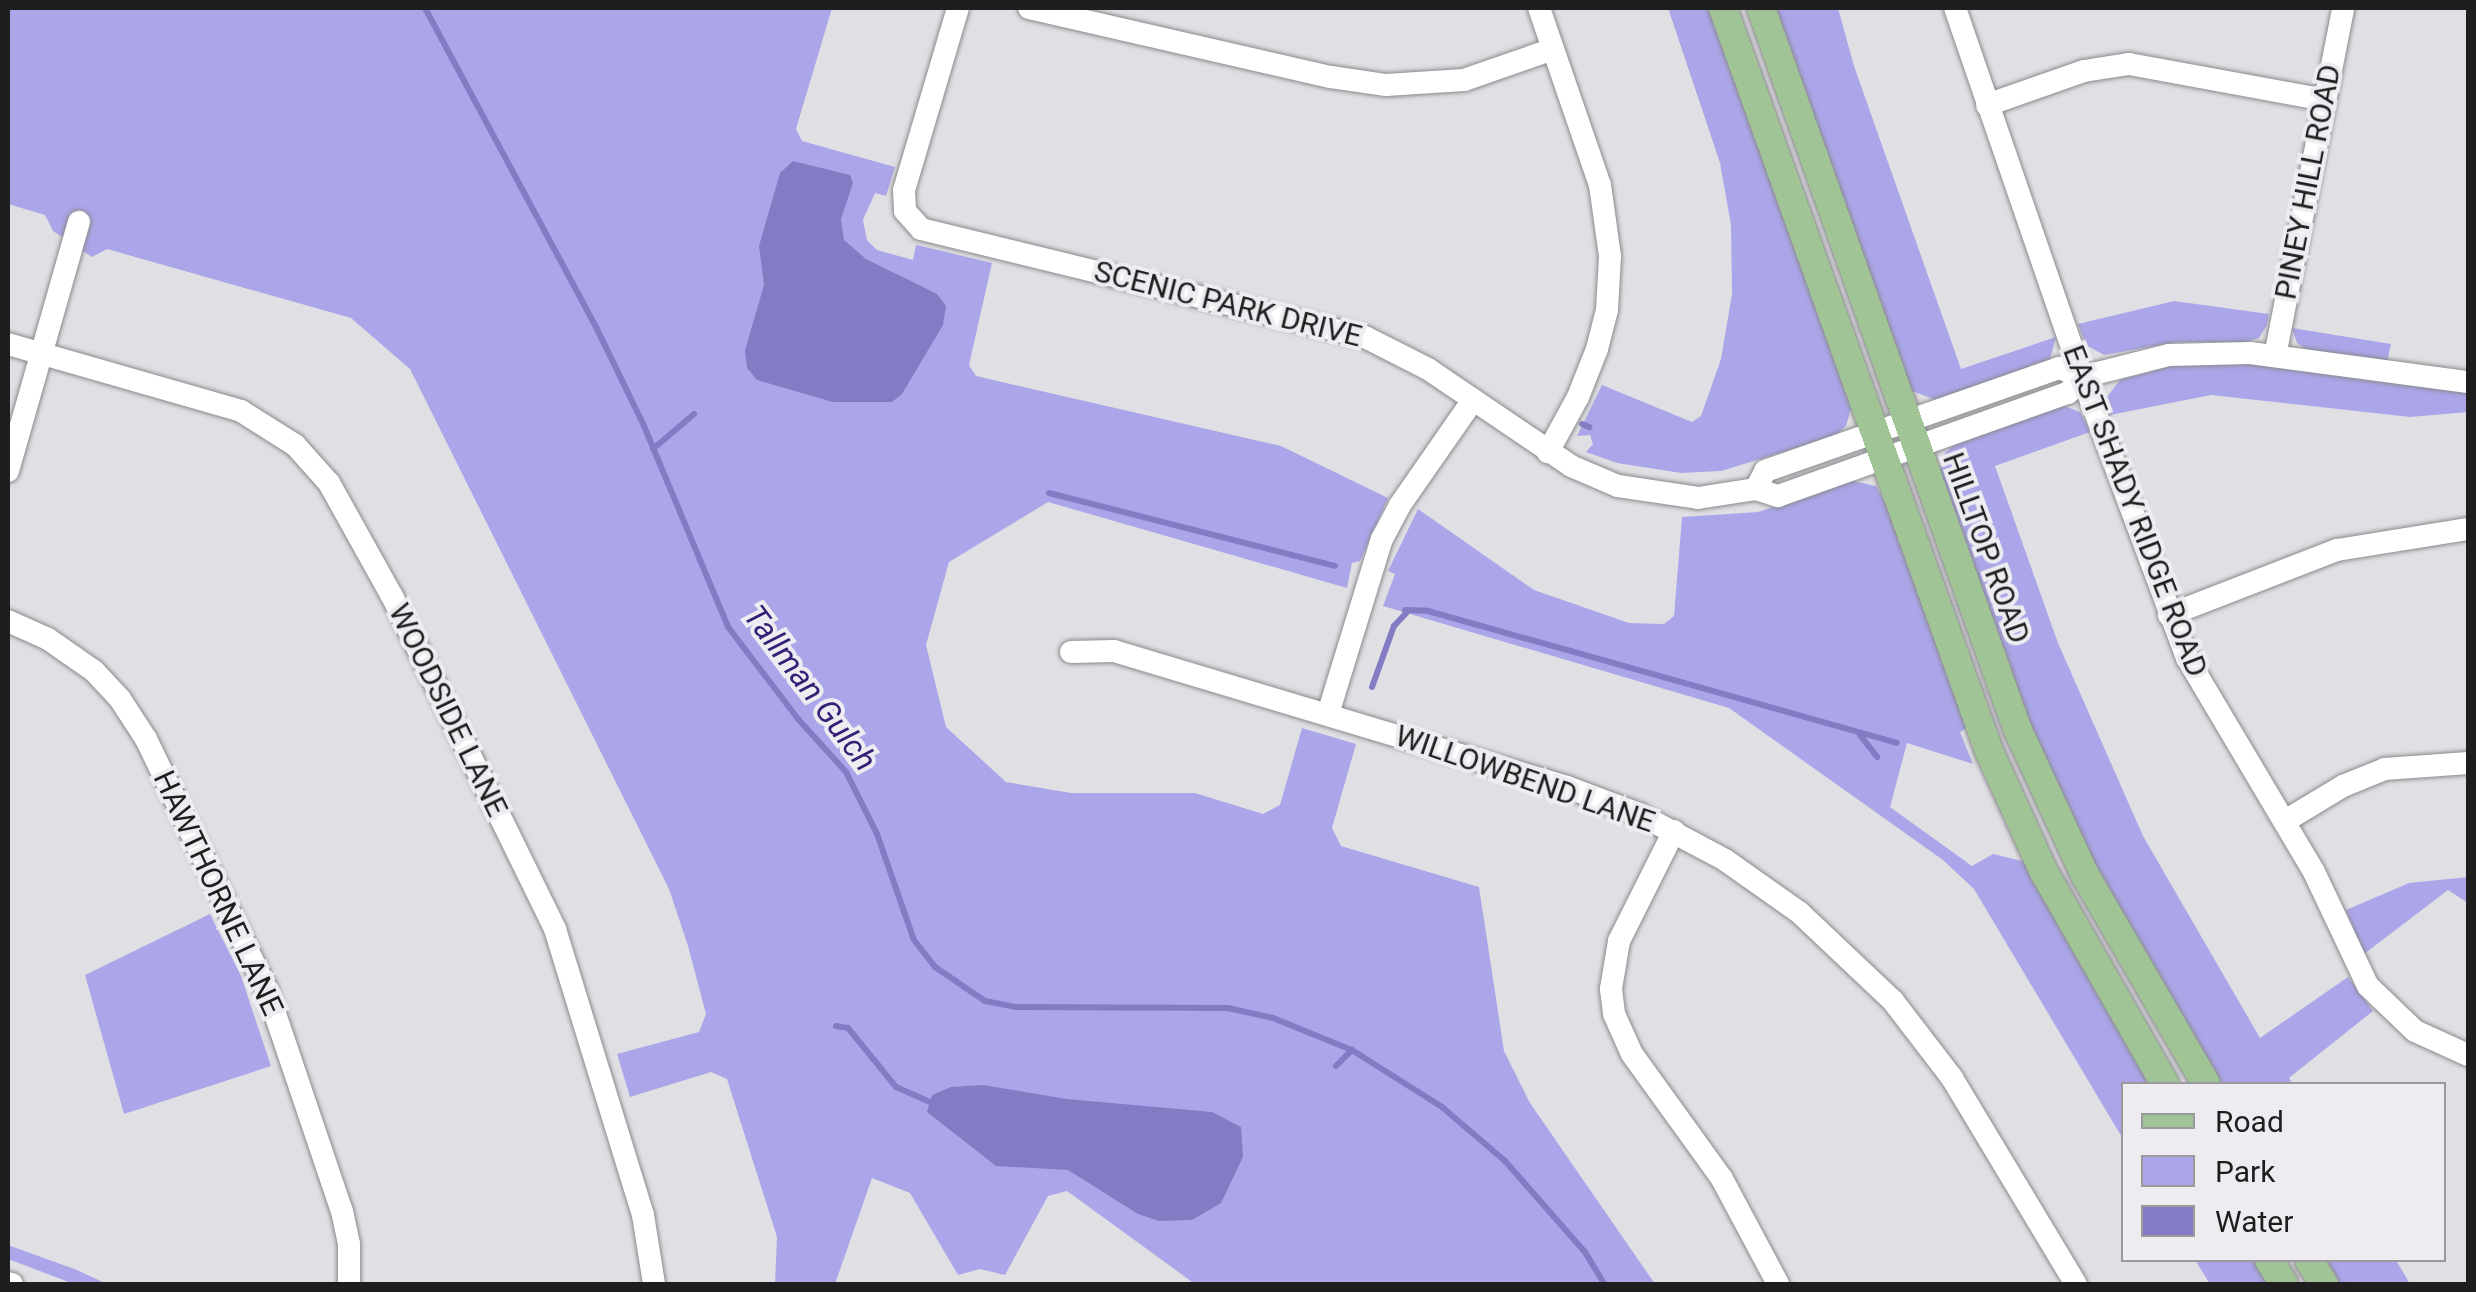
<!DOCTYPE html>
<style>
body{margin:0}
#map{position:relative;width:2476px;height:1292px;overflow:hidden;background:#e0e0e4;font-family:Roboto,sans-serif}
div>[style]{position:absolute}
.green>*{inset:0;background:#aba6e9}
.water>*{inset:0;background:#837cc5}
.stream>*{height:6px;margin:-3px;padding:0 3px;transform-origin:3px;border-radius:3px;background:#837cc5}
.roads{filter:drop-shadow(0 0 2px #8a8a8e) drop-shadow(0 0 2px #8a8a8e)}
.minor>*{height:22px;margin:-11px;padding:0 11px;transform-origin:11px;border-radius:11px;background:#fff}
.major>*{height:28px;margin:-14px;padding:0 14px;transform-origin:14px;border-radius:14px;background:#a0c495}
span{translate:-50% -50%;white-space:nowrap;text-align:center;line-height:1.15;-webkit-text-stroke:8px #ededf1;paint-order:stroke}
.street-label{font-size:30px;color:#1e1e1f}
.water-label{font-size:32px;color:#352076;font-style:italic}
.frame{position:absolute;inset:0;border:10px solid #1e1e1f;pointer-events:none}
.legend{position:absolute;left:2121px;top:1082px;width:325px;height:180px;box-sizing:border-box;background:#ededf1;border:2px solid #9a9a9d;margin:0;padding:12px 18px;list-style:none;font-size:30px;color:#1e1e1f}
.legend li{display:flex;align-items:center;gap:20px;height:50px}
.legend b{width:50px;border:2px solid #9a9a9d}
</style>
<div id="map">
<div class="green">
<div style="clip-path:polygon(8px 8px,832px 8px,796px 129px,802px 141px,895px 167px,886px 196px,875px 193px,863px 220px,867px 240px,877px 250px,913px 260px,916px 245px,921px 246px,992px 263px,969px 365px,976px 376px,1281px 446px,1388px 498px,1360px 561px,1352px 563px,1347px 588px,1048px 502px,949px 562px,926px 645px,946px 727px,1006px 782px,1071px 793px,1195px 793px,1263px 814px,1280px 805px,1302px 728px,1356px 744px,1332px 828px,1341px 846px,1479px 887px,1504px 1051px,1530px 1103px,1655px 1284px,1195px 1284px,1067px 1191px,1048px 1196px,1005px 1275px,980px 1269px,958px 1275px,910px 1193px,872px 1178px,835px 1284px,775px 1284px,777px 1237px,727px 1079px,711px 1072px,630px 1097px,617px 1054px,699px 1032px,706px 1014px,688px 946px,669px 889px,410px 369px,351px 318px,107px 249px,92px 257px,53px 231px,45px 215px,8px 204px)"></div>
<div style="clip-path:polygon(1668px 8px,1710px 8px,1851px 409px,1846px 426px,1835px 436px,1721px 471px,1681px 473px,1617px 463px,1586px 452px,1593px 444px,1590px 435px,1577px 436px,1602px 385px,1692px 422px,1701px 416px,1721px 359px,1732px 294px,1731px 225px,1720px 163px)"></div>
<div style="clip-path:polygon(1774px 8px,1838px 8px,1854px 66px,1961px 369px,2056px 337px,2050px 359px,1936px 400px,1912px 391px)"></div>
<div style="clip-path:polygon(2174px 301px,2269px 314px,2267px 325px,2259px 338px,2245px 342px,2177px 342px,2104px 355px,2086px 345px,2078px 324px)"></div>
<div style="clip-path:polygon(2292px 328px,2391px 344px,2387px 362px,2307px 350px,2297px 343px)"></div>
<div style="clip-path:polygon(2245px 363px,2468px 393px,2468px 412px,2410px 417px,2211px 395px,2110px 415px,2106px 398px,2120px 380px,2175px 365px)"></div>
<div style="clip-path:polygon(2064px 406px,2080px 412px,2090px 432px,1995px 466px,2058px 643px,2143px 836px,2260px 1038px,2348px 977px,2373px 1011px,2289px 1078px,2293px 1084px,2220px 1084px,2116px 906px,2072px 822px,2022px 705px,1939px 472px,1945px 453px,1955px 444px)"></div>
<div style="clip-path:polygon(1853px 481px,1876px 486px,1888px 508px,1967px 728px,1960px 732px,1973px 764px,1907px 743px,1890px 807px,1972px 866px,1993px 854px,2026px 862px,2152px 1084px,2124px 1084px,2123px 1139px,1974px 889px,1943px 860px,1729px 708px,1383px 606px,1395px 574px,1388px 571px,1418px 509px,1534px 590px,1629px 623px,1664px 624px,1674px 616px,1682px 517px,1758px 512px)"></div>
<div style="clip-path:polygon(2468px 877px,2468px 903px,2448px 890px,2364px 954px,2346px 910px,2409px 883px)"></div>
<div style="clip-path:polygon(210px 914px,241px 976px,271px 1066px,124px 1114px,85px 975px)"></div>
<div style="clip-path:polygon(8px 1245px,77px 1270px,107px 1284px,74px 1284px,8px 1259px)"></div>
<div style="clip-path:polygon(2195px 1260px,2255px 1260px,2269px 1284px,2210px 1284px)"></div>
<div style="clip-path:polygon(2324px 1260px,2396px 1260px,2410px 1284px,2338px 1284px)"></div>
</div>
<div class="water">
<div style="clip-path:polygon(793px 161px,850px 175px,853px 183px,841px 219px,844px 240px,866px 259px,937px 294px,946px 306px,943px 325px,902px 394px,892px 402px,833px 402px,757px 380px,747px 368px,745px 350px,764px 285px,759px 246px,780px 173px)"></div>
<div style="clip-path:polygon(983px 1085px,1067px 1099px,1212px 1112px,1241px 1127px,1243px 1157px,1221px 1203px,1192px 1220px,1159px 1221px,1138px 1214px,1068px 1170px,996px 1166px,927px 1112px,932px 1095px,951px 1087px)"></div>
</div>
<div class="stream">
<div style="left:425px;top:8px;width:364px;rotate:61.8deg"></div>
<div style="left:597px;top:329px;width:108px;rotate:64.1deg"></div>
<div style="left:644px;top:426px;width:218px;rotate:67.3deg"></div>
<div style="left:728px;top:627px;width:116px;rotate:52.7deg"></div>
<div style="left:798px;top:719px;width:72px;rotate:47.8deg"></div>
<div style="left:846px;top:772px;width:69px;rotate:63.4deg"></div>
<div style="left:877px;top:834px;width:112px;rotate:70.8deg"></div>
<div style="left:914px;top:940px;width:34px;rotate:52deg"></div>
<div style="left:935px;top:967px;width:60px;rotate:34.2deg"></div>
<div style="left:985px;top:1001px;width:32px;rotate:11deg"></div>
<div style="left:1016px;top:1007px;width:212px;rotate:0.3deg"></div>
<div style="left:1228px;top:1008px;width:46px;rotate:12.5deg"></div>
<div style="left:1273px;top:1018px;width:85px;rotate:22.1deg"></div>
<div style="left:1352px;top:1050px;width:107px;rotate:32.3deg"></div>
<div style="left:1442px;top:1107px;width:83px;rotate:40.6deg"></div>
<div style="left:1505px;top:1161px;width:121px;rotate:48.7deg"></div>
<div style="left:1585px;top:1252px;width:37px;rotate:59deg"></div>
<div style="left:1582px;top:424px;width:8px;rotate:23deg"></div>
<div style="left:653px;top:449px;width:54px;rotate:-40.5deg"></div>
<div style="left:1049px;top:493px;width:295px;rotate:14.3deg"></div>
<div style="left:1405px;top:610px;width:23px;rotate:2deg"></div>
<div style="left:1428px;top:611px;width:487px;rotate:15.7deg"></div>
<div style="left:1372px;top:687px;width:65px;rotate:-70.2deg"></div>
<div style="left:1394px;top:626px;width:19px;rotate:-47deg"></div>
<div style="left:1860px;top:735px;width:28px;rotate:52deg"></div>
<div style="left:836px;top:1026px;width:12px;rotate:9deg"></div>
<div style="left:848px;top:1028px;width:76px;rotate:50.9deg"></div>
<div style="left:896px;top:1087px;width:39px;rotate:24deg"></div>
<div style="left:1336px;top:1066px;width:23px;rotate:-45deg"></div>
</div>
<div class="roads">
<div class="minor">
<div style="left:958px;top:8px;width:190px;rotate:106.5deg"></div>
<div style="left:904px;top:190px;width:21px;rotate:87deg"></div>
<div style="left:905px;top:211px;width:24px;rotate:48deg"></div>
<div style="left:921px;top:229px;width:457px;rotate:13.7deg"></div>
<div style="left:1365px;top:337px;width:71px;rotate:26.9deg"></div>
<div style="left:1428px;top:369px;width:173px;rotate:34.1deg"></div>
<div style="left:1571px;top:466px;width:51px;rotate:23.1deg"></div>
<div style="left:1618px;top:486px;width:81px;rotate:8.5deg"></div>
<div style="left:1698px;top:498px;width:59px;rotate:-8.8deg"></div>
<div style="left:1029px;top:8px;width:310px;rotate:12.9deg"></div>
<div style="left:1331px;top:77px;width:56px;rotate:8.3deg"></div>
<div style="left:1386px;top:85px;width:78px;rotate:-3.7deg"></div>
<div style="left:1464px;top:80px;width:94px;rotate:-19.2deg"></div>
<div style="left:1539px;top:8px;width:187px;rotate:71deg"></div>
<div style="left:1600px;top:185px;width:72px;rotate:82deg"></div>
<div style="left:1610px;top:256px;width:54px;rotate:93.2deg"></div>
<div style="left:1607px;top:310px;width:40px;rotate:104.4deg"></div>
<div style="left:1597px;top:349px;width:52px;rotate:111.6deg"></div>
<div style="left:1578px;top:397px;width:63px;rotate:118.6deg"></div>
<div style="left:1955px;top:8px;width:390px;rotate:71deg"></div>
<div style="left:2082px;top:377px;width:300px;rotate:69.5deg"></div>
<div style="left:2187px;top:658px;width:249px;rotate:59.3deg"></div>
<div style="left:2314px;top:872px;width:126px;rotate:64.7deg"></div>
<div style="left:2368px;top:986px;width:65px;rotate:43.8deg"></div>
<div style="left:2415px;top:1031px;width:58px;rotate:24.4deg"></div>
<div style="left:1987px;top:105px;width:103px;rotate:-19.3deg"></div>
<div style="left:2084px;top:71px;width:46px;rotate:-8.8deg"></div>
<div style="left:2129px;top:64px;width:199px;rotate:10.4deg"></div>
<div style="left:8px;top:344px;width:242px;rotate:16deg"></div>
<div style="left:241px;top:411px;width:64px;rotate:32.2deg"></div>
<div style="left:295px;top:445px;width:51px;rotate:48.2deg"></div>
<div style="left:329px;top:483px;width:129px;rotate:60.9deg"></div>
<div style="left:392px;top:596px;width:371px;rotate:63.9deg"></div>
<div style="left:555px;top:929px;width:299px;rotate:72.9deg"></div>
<div style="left:643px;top:1215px;width:70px;rotate:80.9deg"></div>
<div style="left:2275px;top:356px;width:355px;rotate:-78.9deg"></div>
<div style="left:8px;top:471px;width:259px;rotate:-74.1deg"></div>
<div style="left:1756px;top:489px;width:23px;rotate:18deg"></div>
<div style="left:1778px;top:496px;width:308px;rotate:-19.6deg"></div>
<div style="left:2068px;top:393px;width:21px;rotate:-49deg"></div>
<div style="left:2082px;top:377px;width:90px;rotate:-14.2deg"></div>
<div style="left:2169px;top:355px;width:81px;rotate:-1.4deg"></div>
<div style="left:2250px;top:353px;width:220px;rotate:7.6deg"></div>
<div style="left:1756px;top:489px;width:20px;rotate:-63deg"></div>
<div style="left:1765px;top:471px;width:312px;rotate:-19.3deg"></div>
<div style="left:2059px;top:368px;width:25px;rotate:21deg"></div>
<div style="left:2169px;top:615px;width:180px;rotate:-21.2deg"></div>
<div style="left:2337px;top:550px;width:133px;rotate:-9.1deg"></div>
<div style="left:8px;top:621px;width:44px;rotate:24.2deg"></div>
<div style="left:48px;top:639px;width:56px;rotate:34.8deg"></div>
<div style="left:94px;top:671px;width:38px;rotate:47deg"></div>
<div style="left:120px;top:699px;width:48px;rotate:57deg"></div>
<div style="left:146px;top:739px;width:279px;rotate:64.3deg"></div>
<div style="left:267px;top:990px;width:233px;rotate:71.3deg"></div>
<div style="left:342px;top:1211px;width:34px;rotate:78deg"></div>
<div style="left:349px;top:1244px;width:40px;rotate:90deg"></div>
<div style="left:1071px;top:652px;width:43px;rotate:-1.3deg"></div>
<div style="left:1114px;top:651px;width:473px;rotate:16.7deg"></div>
<div style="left:1567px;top:787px;width:77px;rotate:20.6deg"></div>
<div style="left:1639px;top:814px;width:98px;rotate:28.1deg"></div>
<div style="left:1725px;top:860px;width:92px;rotate:35.2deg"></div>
<div style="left:1800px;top:913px;width:128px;rotate:43.4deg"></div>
<div style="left:1893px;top:1001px;width:97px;rotate:52.5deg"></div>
<div style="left:1952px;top:1078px;width:240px;rotate:59deg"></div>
<div style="left:1328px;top:714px;width:183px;rotate:-72.9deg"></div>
<div style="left:1382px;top:539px;width:38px;rotate:-62deg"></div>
<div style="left:1400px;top:505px;width:128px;rotate:-55.2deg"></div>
<div style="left:2285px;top:821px;width:68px;rotate:-31.1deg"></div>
<div style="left:2343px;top:786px;width:45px;rotate:-22deg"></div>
<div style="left:2385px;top:769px;width:83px;rotate:-4.1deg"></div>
<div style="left:1674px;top:831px;width:123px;rotate:116.6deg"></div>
<div style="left:1619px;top:941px;width:49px;rotate:99.5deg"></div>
<div style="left:1611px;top:989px;width:25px;rotate:83deg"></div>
<div style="left:1614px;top:1014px;width:44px;rotate:65.8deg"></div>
<div style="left:1632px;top:1054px;width:154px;rotate:54.2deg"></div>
<div style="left:1722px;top:1179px;width:119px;rotate:61.9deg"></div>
<div style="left:8px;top:1283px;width:4px;rotate:14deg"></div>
</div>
<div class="major">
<div style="left:1723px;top:8px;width:789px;rotate:70.3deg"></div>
<div style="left:1989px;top:751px;width:133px;rotate:65.6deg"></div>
<div style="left:2044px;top:872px;width:244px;rotate:60.3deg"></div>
<div style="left:1761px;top:8px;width:764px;rotate:70.43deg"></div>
<div style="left:2017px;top:728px;width:162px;rotate:65.2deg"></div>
<div style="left:2085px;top:875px;width:241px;rotate:59.9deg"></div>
<div style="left:2269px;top:1260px;width:28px;rotate:58deg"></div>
<div style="left:2309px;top:1260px;width:28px;rotate:58deg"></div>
</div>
</div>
<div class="street-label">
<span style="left:2308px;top:182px;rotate:-79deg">PINEY HILL ROAD</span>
<span style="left:1228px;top:304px;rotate:14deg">SCENIC PARK DRIVE</span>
<span style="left:2135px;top:511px;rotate:69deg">EAST SHADY RIDGE ROAD</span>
<span style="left:1986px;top:548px;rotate:70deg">HILLTOP ROAD</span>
<span style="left:448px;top:710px;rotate:64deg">WOODSIDE LANE</span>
<span style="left:1525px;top:779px;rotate:19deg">WILLOWBEND LANE</span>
<span style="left:218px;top:893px;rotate:65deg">HAWTHORNE LANE</span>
</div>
<div class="water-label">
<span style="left:810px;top:688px;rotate:53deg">Tallman Gulch</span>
</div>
<div class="frame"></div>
<ul class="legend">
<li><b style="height:12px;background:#a0c495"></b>Road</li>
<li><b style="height:28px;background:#aba6e9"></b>Park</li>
<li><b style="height:28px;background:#837cc5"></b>Water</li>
</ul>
</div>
